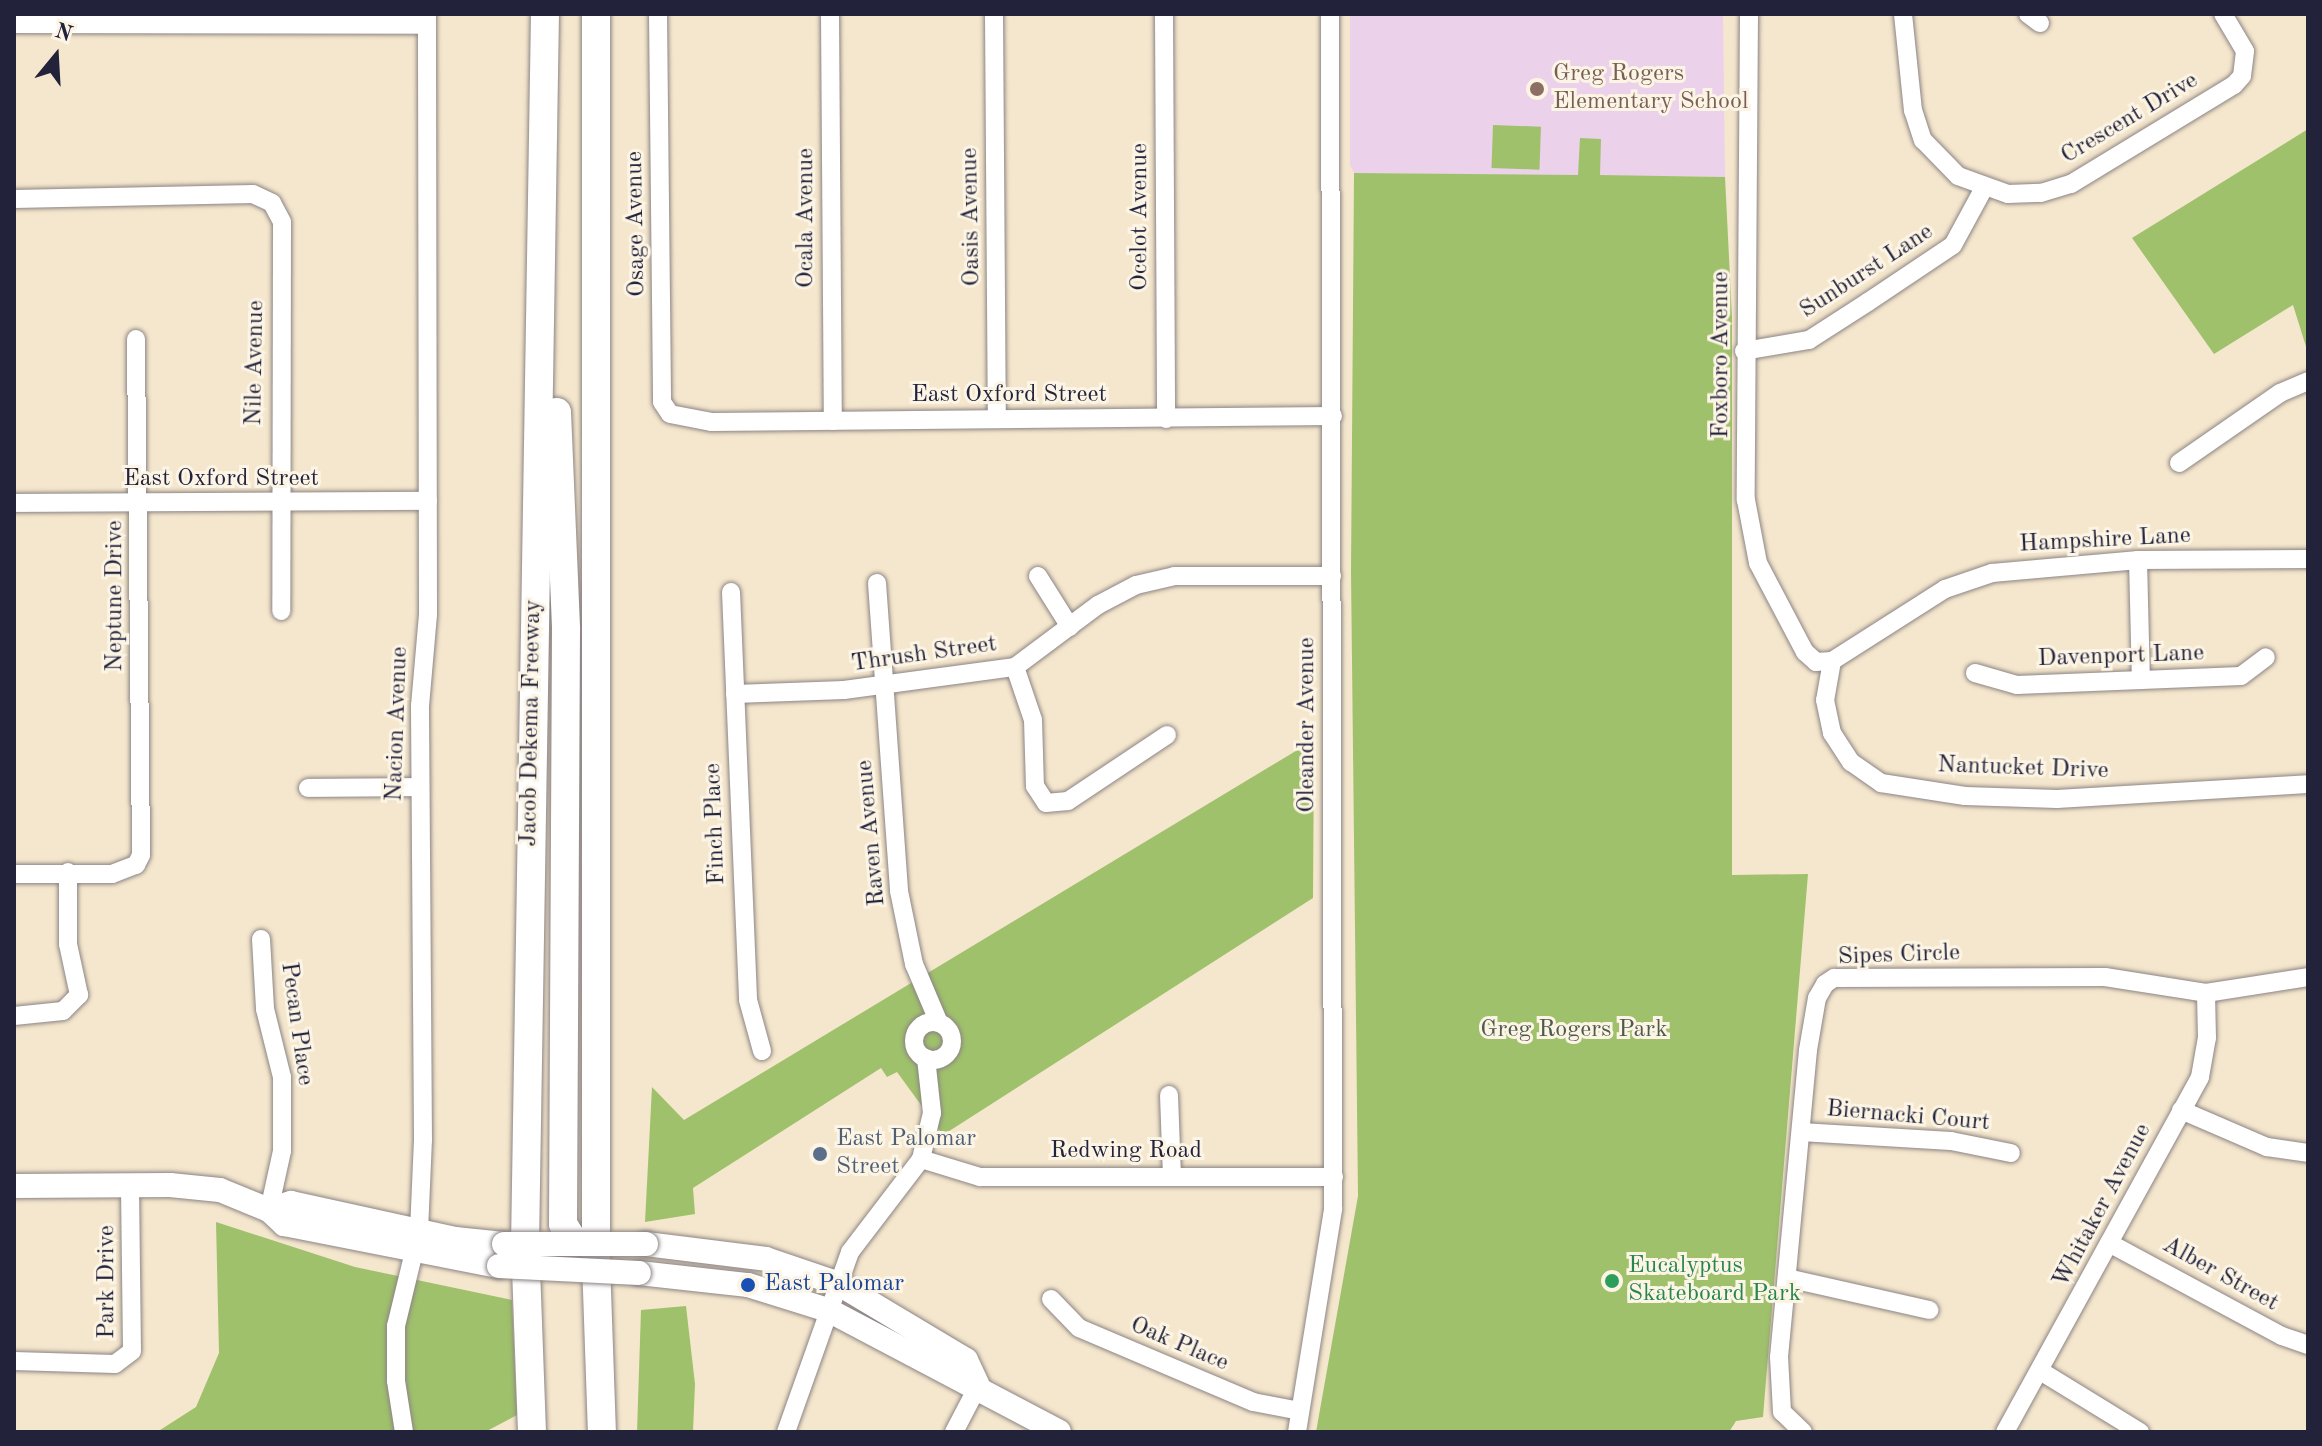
<!DOCTYPE html>
<style>
body{margin:0}
#map{position:relative;width:2322px;height:1446px;overflow:hidden;background:#f5e7cd;font-family:"Old Standard TT",serif}
div>[style]{position:absolute}
.built>*{inset:0;background:#ecd1ea}
.green>*{inset:0;background:#9fc16b;transform-origin:0 0}
.roads{filter:drop-shadow(0 0 2px #8c8484) drop-shadow(0 0 2px #8c8484)}
.minor>*{height:18px;margin:-9px;padding:0 9px;transform-origin:9px;border-radius:9px;background:#fff}
.minor>.ring{margin:-9px;padding:0;box-sizing:content-box;background:none;border:18px solid #fff;border-radius:50%}
.major>*{height:24px;margin:-12px;padding:0 12px;transform-origin:12px;border-radius:12px;background:#fff}
.highway>*{height:28px;margin:-14px;padding:0 14px;transform-origin:14px;border-radius:14px;background:#fff}
.bridges{filter:drop-shadow(0 0 2px #8c8484) drop-shadow(0 0 2px #8c8484)}
.major-bridge>*{height:24px;margin:-12px;padding:0 12px;transform-origin:12px;border-radius:12px;background:#fff}
.dots>*{width:22px;height:22px;translate:-50% -50%;box-sizing:border-box;border:4px solid #fcf5e5;border-radius:50%}
span{translate:-50% -50%;white-space:nowrap;text-align:center;line-height:1.15;-webkit-text-stroke:6px #fcf5e5;paint-order:stroke}
.education-label{font-size:24px;color:#785e54}
.left{translate:0 -50%;text-align:left}
.street-label{font-size:24px;color:#22223b}
.park-label{font-size:24px;color:#4e5a4c}
.service-label{font-size:24px;color:#4e5e75}
.leisure-label{font-size:24px;color:#27864d}
.transit-label{font-size:24px;color:#164399}
.frame{position:absolute;inset:0;border:16px solid #22223b;pointer-events:none}
.north{position:absolute;left:16px;top:16px;width:80px;height:80px;-webkit-text-stroke:6px #fcf5e5;paint-order:stroke;rotate:18deg;font-size:22px;font-weight:700;line-height:32px;text-align:center;color:#22223b}
.north::after{content:'';display:block;margin:auto;width:28px;height:36px;background:#22223b;clip-path:polygon(50% 0,100% 100%,50% 72%,0 100%)}
</style>
<div id="map">
<div class="built">
<div style="clip-path:polygon(1350px 14px,1723px 14px,1725px 177px,1354px 173px,1350px 165px)"></div>
</div>
<div class="green">
<div style="left:1493px;top:125px;width:48px;height:43px;rotate:2deg"></div>
<div style="clip-path:polygon(2308px 129px,2308px 353px,2293px 305px,2214px 354px,2132px 238px)"></div>
<div style="clip-path:polygon(1580px 138px,1601px 139px,1600px 175px,1725px 177px,1732px 317px,1732px 875px,1808px 874px,1763px 1417px,1736px 1421px,1729px 1432px,1316px 1432px,1358px 1196px,1351px 572px,1354px 173px,1578px 175px)"></div>
<div style="clip-path:polygon(1314px 740px,1313px 898px,943px 1135px,897px 1072px,887px 1077px,881px 1068px,693px 1188px,695px 1214px,645px 1222px,652px 1087px,684px 1120px)"></div>
<div style="clip-path:polygon(216px 1222px,355px 1267px,512px 1300px,517px 1415px,485px 1432px,157px 1432px,196px 1407px,219px 1353px)"></div>
<div style="clip-path:polygon(686px 1306px,695px 1384px,693px 1432px,637px 1432px,641px 1310px)"></div>
</div>
<div class="roads">
<div class="minor">
<div style="left:658px;top:14px;width:388px;rotate:89.4deg"></div>
<div style="left:662px;top:402px;width:14px;rotate:56deg"></div>
<div style="left:670px;top:414px;width:43px;rotate:10.8deg"></div>
<div style="left:712px;top:422px;width:621px;rotate:-0.55deg"></div>
<div style="left:830px;top:14px;width:407px;rotate:89.6deg"></div>
<div style="left:994px;top:14px;width:405px;rotate:89.6deg"></div>
<div style="left:1164px;top:14px;width:405px;rotate:89.7deg"></div>
<div style="left:1749px;top:14px;width:486px;rotate:90.4deg"></div>
<div style="left:1746px;top:500px;width:64px;rotate:79.2deg"></div>
<div style="left:1758px;top:563px;width:101px;rotate:62.2deg"></div>
<div style="left:1805px;top:652px;width:15px;rotate:42deg"></div>
<div style="left:1816px;top:662px;width:16px;rotate:-4deg"></div>
<div style="left:1903px;top:14px;width:97px;rotate:84.1deg"></div>
<div style="left:1913px;top:110px;width:32px;rotate:72deg"></div>
<div style="left:1923px;top:140px;width:50px;rotate:45.8deg"></div>
<div style="left:1958px;top:176px;width:53px;rotate:19.8deg"></div>
<div style="left:2008px;top:194px;width:33px;rotate:-2deg"></div>
<div style="left:2041px;top:193px;width:31px;rotate:-17deg"></div>
<div style="left:2071px;top:184px;width:191px;rotate:-31.3deg"></div>
<div style="left:2234px;top:85px;width:12px;rotate:-48deg"></div>
<div style="left:2242px;top:76px;width:25px;rotate:-83deg"></div>
<div style="left:2245px;top:51px;width:43px;rotate:-120.7deg"></div>
<div style="left:2028px;top:14px;width:15px;rotate:37deg"></div>
<div style="left:14px;top:24px;width:413px;rotate:0.1deg"></div>
<div style="left:14px;top:199px;width:239px;rotate:-1.2deg"></div>
<div style="left:253px;top:194px;width:21px;rotate:25deg"></div>
<div style="left:272px;top:203px;width:21px;rotate:62deg"></div>
<div style="left:282px;top:222px;width:389px;rotate:90.1deg"></div>
<div style="left:1744px;top:351px;width:66px;rotate:-9.6deg"></div>
<div style="left:1809px;top:340px;width:70px;rotate:-32.8deg"></div>
<div style="left:1868px;top:302px;width:102px;rotate:-33.8deg"></div>
<div style="left:1953px;top:245px;width:65px;rotate:-61.5deg"></div>
<div style="left:2179px;top:463px;width:123px;rotate:-34.7deg"></div>
<div style="left:2280px;top:393px;width:30px;rotate:-23deg"></div>
<div style="left:14px;top:503px;width:414px;rotate:-0.3deg"></div>
<div style="left:2138px;top:560px;width:120px;rotate:88.6deg"></div>
<div style="left:1038px;top:576px;width:60px;rotate:57.9deg"></div>
<div style="left:877px;top:583px;width:309px;rotate:85.9deg"></div>
<div style="left:899px;top:891px;width:75px;rotate:78.4deg"></div>
<div style="left:914px;top:964px;width:64px;rotate:67deg"></div>
<div style="left:731px;top:592px;width:408px;rotate:87.6deg"></div>
<div style="left:748px;top:1000px;width:53px;rotate:74.6deg"></div>
<div style="left:1832px;top:661px;width:40px;rotate:100deg"></div>
<div style="left:1825px;top:700px;width:34px;rotate:78deg"></div>
<div style="left:1832px;top:733px;width:35px;rotate:57deg"></div>
<div style="left:1851px;top:762px;width:37px;rotate:35deg"></div>
<div style="left:1881px;top:783px;width:85px;rotate:8.8deg"></div>
<div style="left:1965px;top:796px;width:92px;rotate:1.9deg"></div>
<div style="left:2057px;top:799px;width:251px;rotate:-3.4deg"></div>
<div style="left:1832px;top:661px;width:134px;rotate:-32.5deg"></div>
<div style="left:1945px;top:589px;width:50px;rotate:-18.8deg"></div>
<div style="left:1992px;top:573px;width:147px;rotate:-5.1deg"></div>
<div style="left:2138px;top:560px;width:170px;rotate:-0.3deg"></div>
<div style="left:1015px;top:667px;width:56px;rotate:71.2deg"></div>
<div style="left:1033px;top:720px;width:66px;rotate:88.3deg"></div>
<div style="left:1035px;top:786px;width:20px;rotate:57deg"></div>
<div style="left:1046px;top:803px;width:22px;rotate:-5deg"></div>
<div style="left:1068px;top:801px;width:119px;rotate:-33.7deg"></div>
<div style="left:1975px;top:673px;width:44px;rotate:15.9deg"></div>
<div style="left:2017px;top:685px;width:224px;rotate:-2.3deg"></div>
<div style="left:2241px;top:676px;width:31px;rotate:-37deg"></div>
<div style="left:735px;top:694px;width:109px;rotate:-2.1deg"></div>
<div style="left:844px;top:690px;width:173px;rotate:-7.7deg"></div>
<div style="left:1015px;top:667px;width:104px;rotate:-36.8deg"></div>
<div style="left:1098px;top:605px;width:43px;rotate:-27.8deg"></div>
<div style="left:1136px;top:585px;width:39px;rotate:-13deg"></div>
<div style="left:1174px;top:576px;width:158px"></div>
<div style="left:308px;top:788px;width:111px;rotate:-0.5deg"></div>
<div style="left:14px;top:874px;width:98px"></div>
<div style="left:112px;top:874px;width:26px;rotate:-21deg"></div>
<div style="left:136px;top:865px;width:11px;rotate:-63deg"></div>
<div style="left:141px;top:855px;width:516px;rotate:-90.56deg"></div>
<div style="left:261px;top:939px;width:70px;rotate:86.7deg"></div>
<div style="left:265px;top:1009px;width:70px;rotate:76deg"></div>
<div style="left:282px;top:1077px;width:74px;rotate:90deg"></div>
<div style="left:282px;top:1151px;width:60px;rotate:102.4deg"></div>
<div style="left:14px;top:1016px;width:49px;rotate:-5.8deg"></div>
<div style="left:63px;top:1011px;width:23px;rotate:-45deg"></div>
<div style="left:79px;top:995px;width:52px;rotate:-102.2deg"></div>
<div style="left:68px;top:944px;width:72px;rotate:-90deg"></div>
<div class="ring" style="left:914px;top:1022px;width:20px;height:20px"></div>
<div style="left:1169px;top:1095px;width:80px;rotate:87.9deg"></div>
<div style="left:2181px;top:1110px;width:94px;rotate:23.3deg"></div>
<div style="left:2267px;top:1147px;width:41px;rotate:8.3deg"></div>
<div style="left:1801px;top:1132px;width:150px;rotate:3.4deg"></div>
<div style="left:1951px;top:1141px;width:61px;rotate:11.3deg"></div>
<div style="left:921px;top:1159px;width:62px;rotate:17deg"></div>
<div style="left:980px;top:1177px;width:354px"></div>
<div style="left:2109px;top:1243px;width:196px;rotate:28.3deg"></div>
<div style="left:2282px;top:1336px;width:28px;rotate:19deg"></div>
<div style="left:1787px;top:1278px;width:146px;rotate:12.7deg"></div>
<div style="left:1051px;top:1299px;width:40px;rotate:46deg"></div>
<div style="left:1079px;top:1328px;width:189px;rotate:23deg"></div>
<div style="left:1253px;top:1402px;width:48px;rotate:10.8deg"></div>
<div style="left:14px;top:1361px;width:101px;rotate:1.7deg"></div>
<div style="left:115px;top:1364px;width:21px;rotate:-37deg"></div>
<div style="left:132px;top:1351px;width:166px;rotate:-90.7deg"></div>
<div style="left:2042px;top:1372px;width:115px;rotate:31.5deg"></div>
<div style="left:404px;top:1432px;width:52px;rotate:-98.9deg"></div>
<div style="left:396px;top:1381px;width:55px;rotate:-90deg"></div>
<div style="left:396px;top:1326px;width:98px;rotate:-76.4deg"></div>
<div style="left:419px;top:1231px;width:91px;rotate:-87.5deg"></div>
<div style="left:423px;top:1140px;width:434px;rotate:-90.4deg"></div>
<div style="left:420px;top:706px;width:92px;rotate:-85deg"></div>
<div style="left:428px;top:614px;width:600px;rotate:-90.1deg"></div>
<div style="left:786px;top:1432px;width:191px;rotate:-70.4deg"></div>
<div style="left:850px;top:1252px;width:117px;rotate:-52.6deg"></div>
<div style="left:921px;top:1159px;width:47px;rotate:-76.6deg"></div>
<div style="left:932px;top:1113px;width:55px;rotate:-96.2deg"></div>
<div style="left:954px;top:1432px;width:52px;rotate:-62.4deg"></div>
<div style="left:1297px;top:1432px;width:226px;rotate:-80.8deg"></div>
<div style="left:1333px;top:1209px;width:1195px;rotate:-90.14deg"></div>
<div style="left:1803px;top:1432px;width:29px;rotate:-136deg"></div>
<div style="left:1782px;top:1412px;width:55px;rotate:-93.1deg"></div>
<div style="left:1779px;top:1357px;width:308px;rotate:-84.6deg"></div>
<div style="left:1808px;top:1050px;width:53px;rotate:-80.2deg"></div>
<div style="left:1817px;top:998px;width:16px;rotate:-60deg"></div>
<div style="left:1825px;top:984px;width:11px;rotate:-34deg"></div>
<div style="left:1834px;top:978px;width:271px;rotate:-0.2deg"></div>
<div style="left:2105px;top:977px;width:102px;rotate:9deg"></div>
<div style="left:2206px;top:993px;width:103px;rotate:-8.9deg"></div>
<div style="left:2005px;top:1432px;width:405px;rotate:-61.2deg"></div>
<div style="left:2200px;top:1077px;width:40px;rotate:-80deg"></div>
<div style="left:2207px;top:1038px;width:45px;rotate:-91.3deg"></div>
</div>
<div class="major">
<div style="left:14px;top:1186px;width:156px;rotate:-0.4deg"></div>
<div style="left:170px;top:1185px;width:50px;rotate:5.7deg"></div>
<div style="left:220px;top:1190px;width:53px;rotate:22.2deg"></div>
<div style="left:269px;top:1210px;width:21px;rotate:43deg"></div>
<div style="left:284px;top:1224px;width:219px;rotate:11.1deg"></div>
<div style="left:269px;top:1210px;width:23px;rotate:-18deg"></div>
<div style="left:291px;top:1203px;width:168px;rotate:12.4deg"></div>
<div style="left:455px;top:1239px;width:49px;rotate:5.8deg"></div>
<div style="left:646px;top:1244px;width:121px;rotate:7.1deg"></div>
<div style="left:766px;top:1259px;width:77px;rotate:18.9deg"></div>
<div style="left:839px;top:1284px;width:148px;rotate:30.9deg"></div>
<div style="left:966px;top:1360px;width:29px;rotate:65deg"></div>
<div style="left:639px;top:1273px;width:110px;rotate:6.3deg"></div>
<div style="left:748px;top:1285px;width:84px;rotate:17.4deg"></div>
<div style="left:828px;top:1310px;width:261px;rotate:27.8deg"></div>
</div>
<div class="highway">
<div style="left:596px;top:14px;width:1248px;rotate:90deg"></div>
<div style="left:596px;top:1262px;width:170px;rotate:88deg"></div>
<div style="left:557px;top:412px;width:217px;rotate:87.6deg"></div>
<div style="left:566px;top:629px;width:595px;rotate:90.29deg"></div>
<div style="left:563px;top:1224px;width:15px;rotate:58deg"></div>
<div style="left:532px;top:1432px;width:187px;rotate:-92.1deg"></div>
<div style="left:525px;top:1245px;width:1231px;rotate:-89.07deg"></div>
</div>
</div>
<div class="bridges">
<div class="major-bridge">
<div style="left:504px;top:1244px;width:142px"></div>
<div style="left:499px;top:1266px;width:140px;rotate:2.9deg"></div>
</div>
</div>
<div class="dots">
<div style="left:1537px;top:89px;background:#8d6e63"></div>
<div style="left:820px;top:1154px;background:#5c6f8a"></div>
<div style="left:1612px;top:1281px;background:#2e9e5b"></div>
<div style="left:748px;top:1285px;background:#1a4fb4"></div>
</div>
<div class="education-label">
<span class="left" style="left:1553px;top:89px">Greg Rogers<br>Elementary School</span>
</div>
<div class="street-label">
<span style="left:2130px;top:119px;rotate:-31deg">Crescent Drive</span>
<span style="left:972px;top:217px;rotate:-91deg">Oasis Avenue</span>
<span style="left:1141px;top:217px;rotate:-90deg">Ocelot Avenue</span>
<span style="left:807px;top:218px;rotate:-90deg">Ocala Avenue</span>
<span style="left:637px;top:224px;rotate:-91deg">Osage Avenue</span>
<span style="left:1867px;top:272px;rotate:-33deg">Sunburst Lane</span>
<span style="left:1722px;top:355px;rotate:-90deg">Foxboro Avenue</span>
<span style="left:256px;top:363px;rotate:-89deg">Nile Avenue</span>
<span style="left:1009px;top:396px">East Oxford Street</span>
<span style="left:221px;top:480px">East Oxford Street</span>
<span style="left:2105px;top:541px;rotate:-3deg">Hampshire Lane</span>
<span style="left:116px;top:596px;rotate:-90deg">Neptune Drive</span>
<span style="left:924px;top:655px;rotate:-8deg">Thrush Street</span>
<span style="left:2121px;top:657px;rotate:-2deg">Davenport Lane</span>
<span style="left:532px;top:723px;rotate:-89deg">Jacob Dekema Freeway</span>
<span style="left:398px;top:724px;rotate:-88deg">Nacion Avenue</span>
<span style="left:1308px;top:725px;rotate:-90deg">Oleander Avenue</span>
<span style="left:2023px;top:769px;rotate:2deg">Nantucket Drive</span>
<span style="left:716px;top:824px;rotate:-92deg">Finch Place</span>
<span style="left:872px;top:833px;rotate:-95deg">Raven Avenue</span>
<span style="left:1899px;top:956px;rotate:-2deg">Sipes Circle</span>
<span style="left:296px;top:1024px;rotate:82deg">Pecan Place</span>
<span style="left:1908px;top:1117px;rotate:5deg">Biernacki Court</span>
<span style="left:1126px;top:1152px">Redwing Road</span>
<span style="left:2103px;top:1206px;rotate:-62deg">Whitaker Avenue</span>
<span style="left:2220px;top:1275px;rotate:29deg">Alber Street</span>
<span style="left:108px;top:1282px;rotate:-90deg">Park Drive</span>
<span style="left:1179px;top:1345px;rotate:23deg">Oak Place</span>
</div>
<div class="park-label">
<span style="left:1574px;top:1031px">Greg Rogers Park</span>
</div>
<div class="service-label">
<span class="left" style="left:836px;top:1154px">East Palomar<br>Street</span>
</div>
<div class="leisure-label">
<span class="left" style="left:1628px;top:1281px">Eucalyptus<br>Skateboard Park</span>
</div>
<div class="transit-label">
<span class="left" style="left:764px;top:1285px">East Palomar</span>
</div>
<div class="frame"></div>
<div class="north">N</div>
</div>
